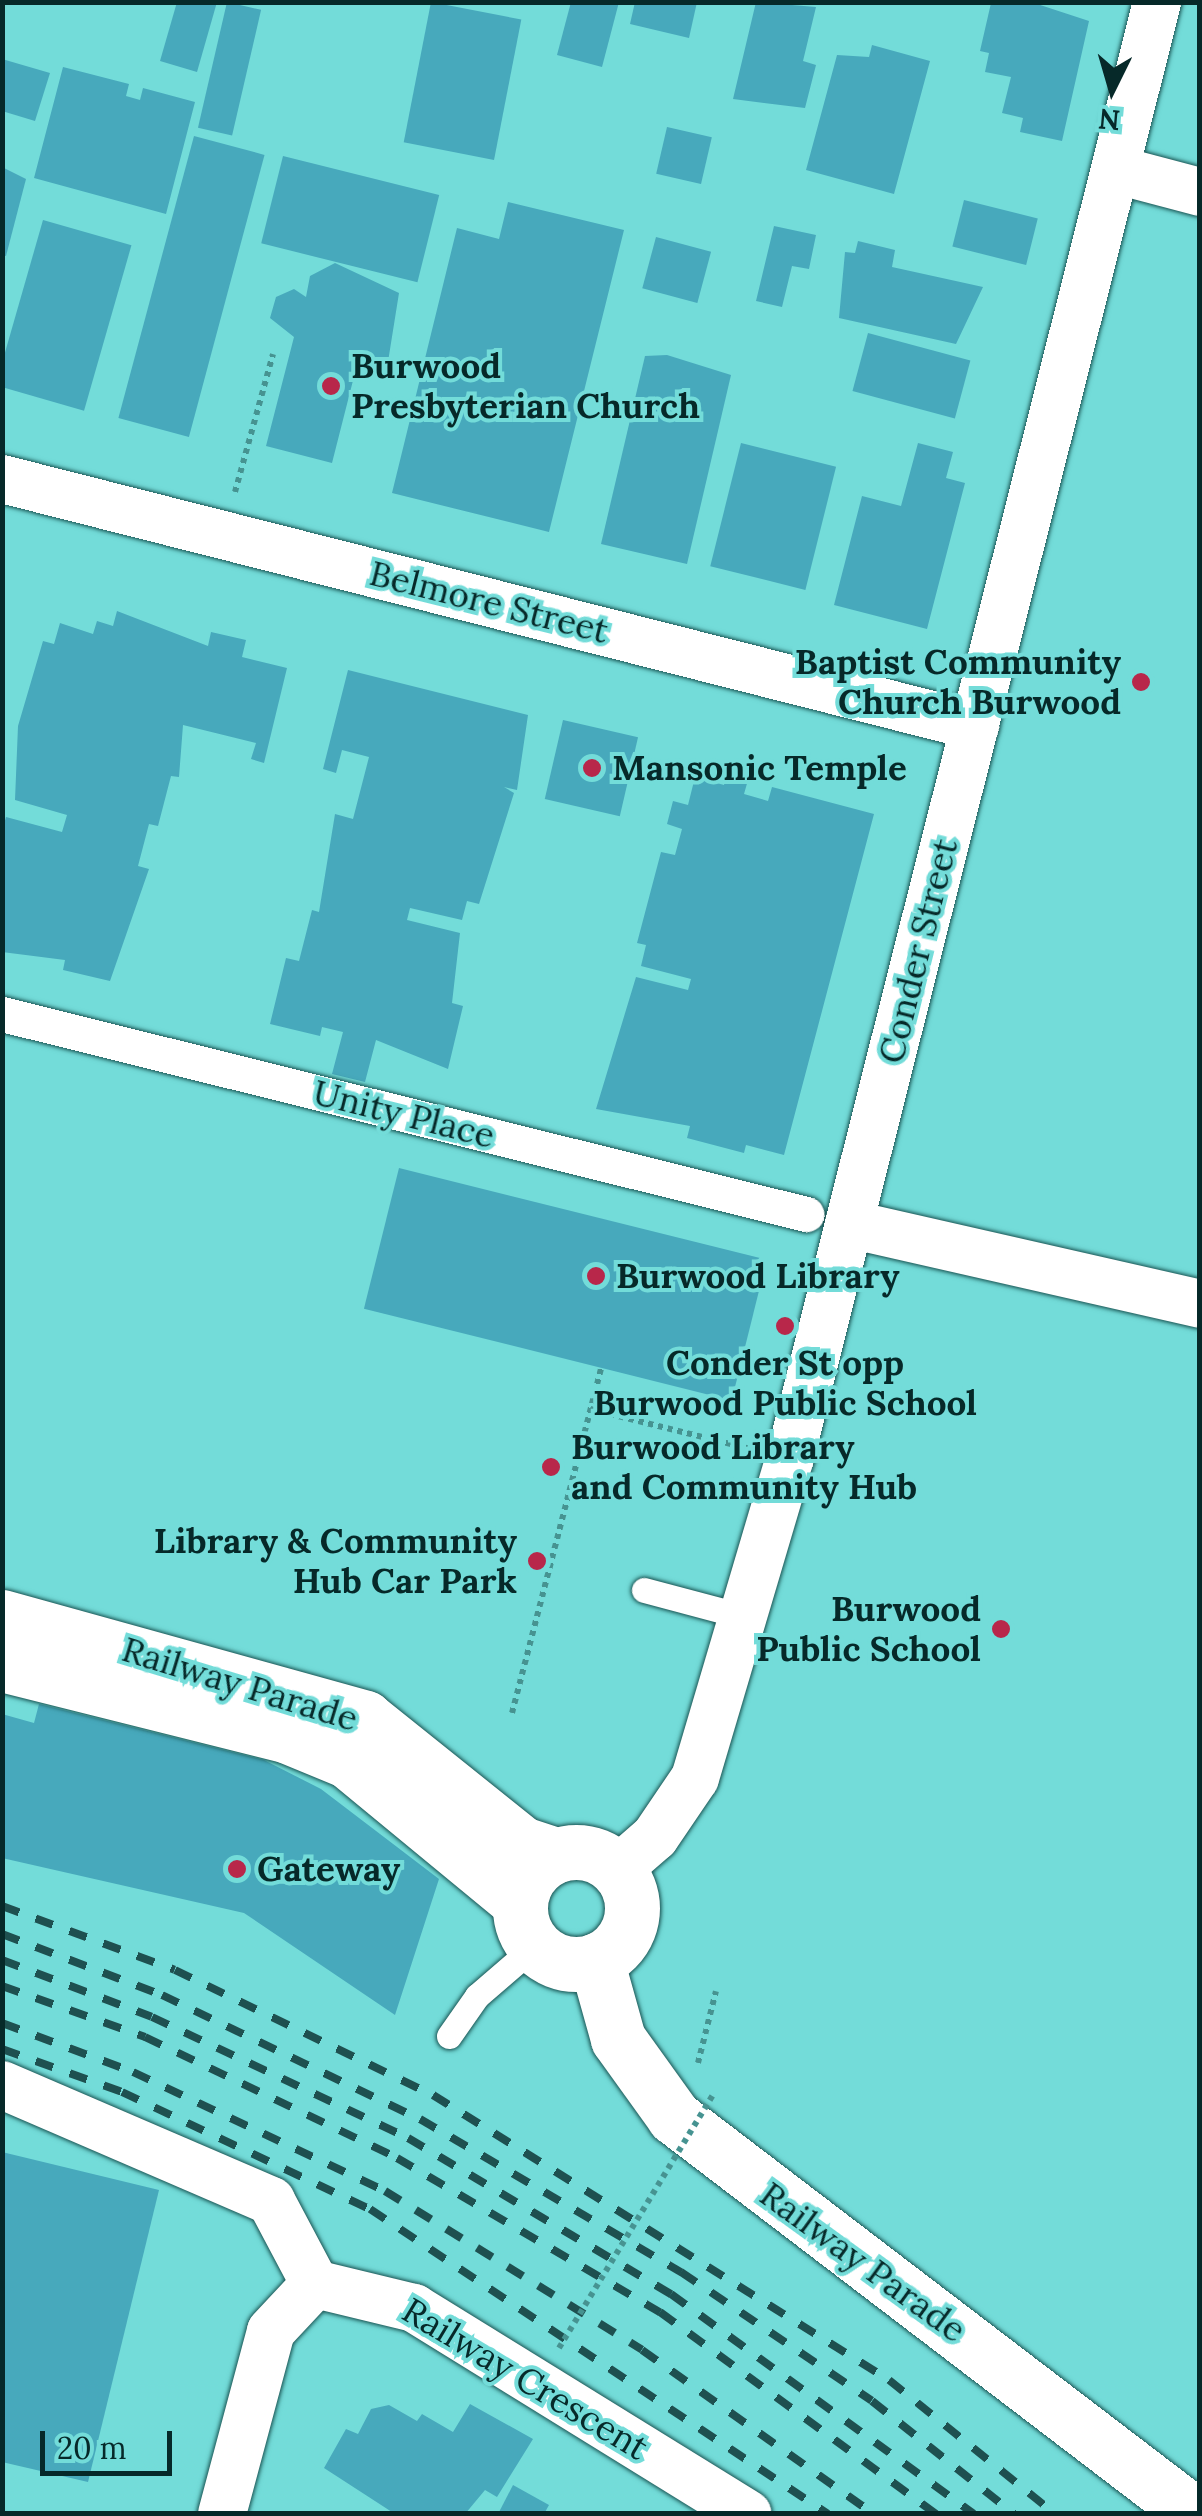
<!DOCTYPE html>
<style>
body{margin:0}
#map{position:relative;width:1202px;height:2516px;overflow:hidden;background:#73dcd9;font-family:Lora,serif}
div>[style]{position:absolute}
.building>*{inset:0;background:#47a9bc;transform-origin:0 0}
.path>*{height:6px;margin-top:-3px;transform-origin:0;background:repeating-linear-gradient(90deg,#469391 0 5px,transparent 0 10px)}
.roads{filter:drop-shadow(0 0 2px #1a5453) drop-shadow(0 0 2px #1a5453)}
.service>*{height:25px;margin:-12.5px;padding:0 12.5px;transform-origin:12.5px;border-radius:12.5px;background:#fff}
.pedestrian>*{height:35px;margin:-17.5px;padding:0 17.5px;transform-origin:17.5px;border-radius:17.5px;background:#fff}
.minor>*{height:48px;margin:-24px;padding:0 24px;transform-origin:24px;border-radius:24px;background:#fff}
.secondary>*{height:55px;margin:-27.5px;padding:0 27.5px;transform-origin:27.5px;border-radius:27.5px;background:#fff}
.secondary>.ring{margin:-27.5px;padding:0;box-sizing:content-box;background:none;border:55px solid #fff;border-radius:50%}
.rail>*{height:8px;margin-top:-4px;transform-origin:0;background:repeating-linear-gradient(90deg,#1e5050 0 18px,transparent 0 36px)}
.path-bridge>*{height:6px;margin-top:-3px;transform-origin:0;background:repeating-linear-gradient(90deg,#469391 0 5px,transparent 0 10px)}
.dots>*{width:28px;height:28px;translate:-50% -50%;box-sizing:border-box;border:5px solid #73dcd9;border-radius:50%}
span{translate:-50% -50%;white-space:nowrap;text-align:center;line-height:1.15;-webkit-text-stroke:8px #73dcd9;paint-order:stroke}
.poi-label{font-size:35px;color:#062929;font-weight:700}
.left{translate:0 -50%;text-align:left}
.right{translate:-100% -50%;text-align:right}
.street-label{font-size:35px;color:#062929}
.frame{position:absolute;inset:0;border:5px solid #062929;pointer-events:none}
.north{position:absolute;left:1062px;top:40px;width:100px;height:100px;-webkit-text-stroke:8px #73dcd9;paint-order:stroke;rotate:185deg;font-size:28px;font-weight:700;line-height:40px;text-align:center;color:#062929}
.north::after{content:'';display:block;margin:auto;width:35px;height:45px;background:#062929;clip-path:polygon(50% 0,100% 100%,50% 72%,0 100%)}
.scale{position:absolute;left:40px;top:2431px;width:132px;height:45px;box-sizing:border-box;border:5px solid #062929;border-top:0;padding-left:12px;font-size:30px;line-height:35px;white-space:nowrap;color:#062929;-webkit-text-stroke:8px #73dcd9;paint-order:stroke}
</style>
<div id="map">
<div class="building">
<div style="clip-path:polygon(177px 2px,217px 2px,197px 72px,160px 61px)"></div>
<div style="left:227px;top:2px;width:35px;height:129px;rotate:13deg"></div>
<div style="left:431px;top:2px;width:92px;height:143px;rotate:11deg"></div>
<div style="clip-path:polygon(571px 2px,619px 2px,602px 67px,557px 55px)"></div>
<div style="clip-path:polygon(635px 2px,697px 2px,689px 38px,630px 24px)"></div>
<div style="clip-path:polygon(756px 2px,816px 7px,803px 61px,816px 65px,805px 108px,733px 99px)"></div>
<div style="clip-path:polygon(1031px 2px,1089px 21px,1062px 141px,1020px 132px,1023px 118px,1002px 113px,1011px 77px,985px 72px,989px 53px,980px 51px,991px 3px)"></div>
<div style="clip-path:polygon(872px 45px,930px 61px,894px 194px,806px 170px,837px 55px,869px 57px)"></div>
<div style="clip-path:polygon(2px 59px,50px 73px,35px 121px,2px 111px)"></div>
<div style="clip-path:polygon(63px 67px,129px 84px,126px 96px,140px 100px,143px 88px,195px 102px,166px 214px,34px 178px)"></div>
<div style="left:667px;top:127px;width:46px;height:48px;rotate:13deg"></div>
<div style="left:194px;top:136px;width:73px;height:292px;rotate:15deg"></div>
<div style="left:283px;top:156px;width:161px;height:90px;rotate:14deg"></div>
<div style="clip-path:polygon(2px 167px,26px 179px,6px 256px,2px 255px)"></div>
<div style="left:964px;top:200px;width:76px;height:48px;rotate:14deg"></div>
<div style="clip-path:polygon(508px 202px,624px 230px,549px 532px,392px 493px,457px 228px,499px 239px)"></div>
<div style="left:43px;top:220px;width:92px;height:172px;rotate:16deg"></div>
<div style="clip-path:polygon(774px 226px,816px 235px,809px 269px,792px 266px,782px 307px,756px 301px)"></div>
<div style="left:656px;top:237px;width:57px;height:53px;rotate:15deg"></div>
<div style="clip-path:polygon(858px 241px,895px 250px,892px 267px,983px 287px,956px 344px,839px 318px,845px 252px,855px 253px)"></div>
<div style="clip-path:polygon(335px 263px,399px 293px,387px 368px,360px 353px,332px 463px,266px 446px,294px 337px,270px 318px,276px 297px,294px 289px,306px 297px,310px 276px)"></div>
<div style="left:868px;top:333px;width:106px;height:60px;rotate:15deg"></div>
<div style="clip-path:polygon(667px 355px,731px 375px,687px 564px,601px 544px,645px 356px)"></div>
<div style="left:741px;top:443px;width:98px;height:127px;rotate:14deg"></div>
<div style="clip-path:polygon(918px 443px,953px 452px,946px 478px,965px 483px,927px 629px,834px 605px,862px 496px,901px 506px)"></div>
<div style="clip-path:polygon(117px 611px,208px 646px,211px 632px,246px 640px,242px 657px,287px 668px,264px 763px,251px 759px,256px 743px,183px 725px,179px 777px,171px 776px,158px 826px,149px 824px,138px 866px,149px 869px,110px 981px,63px 970px,65px 960px,2px 952px,2px 831px,6px 817px,62px 832px,67px 815px,15px 800px,18px 726px,43px 641px,54px 644px,60px 623px,93px 634px,97px 621px,113px 626px)"></div>
<div style="clip-path:polygon(348px 670px,528px 715px,517px 790px,504px 787px,514px 793px,479px 904px,467px 901px,462px 920px,410px 908px,407px 920px,460px 933px,452px 1003px,463px 1006px,448px 1069px,376px 1040px,365px 1082px,332px 1074px,343px 1032px,322px 1027px,320px 1036px,270px 1024px,286px 958px,299px 961px,312px 910px,319px 912px,335px 814px,353px 819px,369px 757px,342px 750px,336px 773px,323px 769px)"></div>
<div style="left:563px;top:720px;width:77px;height:81px;rotate:13deg"></div>
<div style="clip-path:polygon(726px 774px,748px 780px,744px 794px,768px 801px,772px 787px,874px 814px,784px 1155px,746px 1145px,744px 1153px,687px 1138px,690px 1126px,596px 1109px,636px 977px,688px 990px,691px 979px,641px 966px,646px 945px,637px 943px,661px 852px,675px 855px,682px 829px,667px 824px,673px 801px,688px 805px,695px 777px,724px 785px)"></div>
<div style="left:399px;top:1168px;width:379px;height:145px;rotate:14deg"></div>
<div style="clip-path:polygon(39px 1704px,264px 1760px,321px 1789px,439px 1879px,395px 2015px,244px 1913px,2px 1858px,2px 1714px,34px 1723px)"></div>
<div style="clip-path:polygon(2px 2152px,159px 2190px,88px 2482px,2px 2462px)"></div>
<div style="clip-path:polygon(470px 2404px,533px 2439px,497px 2497px,485px 2490px,465px 2514px,395px 2514px,324px 2468px,346px 2429px,358px 2434px,371px 2409px,389px 2405px,417px 2421px,422px 2414px,453px 2432px)"></div>
<div style="clip-path:polygon(513px 2485px,549px 2505px,544px 2514px,498px 2514px)"></div>
</div>
<div class="path">
<div style="left:235px;top:492px;width:143px;rotate:-74.6deg"></div>
<div style="left:590px;top:1409px;width:162px;rotate:14deg"></div>
<div style="left:512px;top:1713px;width:356px;rotate:-75.5deg"></div>
<div style="left:698px;top:2063px;width:74px;rotate:-76deg"></div>
</div>
<div class="roads">
<div class="service">
<div style="left:644px;top:1590px;width:101px;rotate:14.9deg"></div>
<div style="left:449px;top:2036px;width:49px;rotate:-55deg"></div>
<div style="left:477px;top:1996px;width:77px;rotate:-40.8deg"></div>
</div>
<div class="pedestrian">
<div style="left:2px;top:1014px;width:829px;rotate:13.97deg"></div>
</div>
<div class="minor">
<div style="left:1117px;top:170px;width:86px;rotate:14.8deg"></div>
<div style="left:2px;top:479px;width:1004px;rotate:14.24deg"></div>
<div style="left:849px;top:1224px;width:360px;rotate:12.8deg"></div>
<div style="left:617px;top:1870px;width:50px;rotate:-41deg"></div>
<div style="left:655px;top:1837px;width:71px;rotate:-55.9deg"></div>
<div style="left:695px;top:1778px;width:334px;rotate:-73.5deg"></div>
<div style="left:790px;top:1458px;width:1502px;rotate:-75.85deg"></div>
<div style="left:2px;top:2085px;width:293px;rotate:23.3deg"></div>
<div style="left:271px;top:2201px;width:94px;rotate:62.1deg"></div>
<div style="left:315px;top:2284px;width:102px;rotate:13.6deg"></div>
<div style="left:414px;top:2308px;width:392px;rotate:31.7deg"></div>
<div style="left:222px;top:2514px;width:189px;rotate:-75deg"></div>
<div style="left:271px;top:2331px;width:64px;rotate:-46.9deg"></div>
</div>
<div class="secondary">
<div style="left:2px;top:1617px;width:377px;rotate:15.5deg"></div>
<div style="left:365px;top:1718px;width:201px;rotate:38.7deg"></div>
<div style="left:522px;top:1844px;width:36px;rotate:18deg"></div>
<div style="left:2px;top:1664px;width:295px;rotate:14.1deg"></div>
<div style="left:288px;top:1736px;width:65px;rotate:22.6deg"></div>
<div style="left:348px;top:1761px;width:222px;rotate:39.5deg"></div>
<div class="ring" style="left:520px;top:1852px;width:57px;height:57px"></div>
<div style="left:596px;top:1960px;width:82px;rotate:74.4deg"></div>
<div style="left:618px;top:2039px;width:96px;rotate:54.3deg"></div>
<div style="left:674px;top:2117px;width:654px;rotate:37.36deg"></div>
</div>
</div>
<div class="rail">
<div style="left:2px;top:1906px;width:184px;rotate:20.3deg"></div>
<div style="left:175px;top:1970px;width:287px;rotate:25.9deg"></div>
<div style="left:433px;top:2095px;width:538px;rotate:32.01deg"></div>
<div style="left:889px;top:2380px;width:213px;rotate:38.9deg"></div>
<div style="left:2px;top:1934px;width:171px;rotate:20.9deg"></div>
<div style="left:162px;top:1995px;width:286px;rotate:25.7deg"></div>
<div style="left:420px;top:2119px;width:303px;rotate:30.4deg"></div>
<div style="left:681px;top:2272px;width:230px;rotate:34deg"></div>
<div style="left:872px;top:2401px;width:181px;rotate:38.5deg"></div>
<div style="left:2px;top:1960px;width:160px;rotate:20.8deg"></div>
<div style="left:152px;top:2017px;width:283px;rotate:25.3deg"></div>
<div style="left:408px;top:2138px;width:306px;rotate:30.7deg"></div>
<div style="left:671px;top:2294px;width:374px;rotate:36deg"></div>
<div style="left:2px;top:1986px;width:152px;rotate:19.6deg"></div>
<div style="left:145px;top:2037px;width:280px;rotate:25.6deg"></div>
<div style="left:397px;top:2158px;width:305px;rotate:30.4deg"></div>
<div style="left:660px;top:2312px;width:342px;rotate:36.2deg"></div>
<div style="left:2px;top:2023px;width:140px;rotate:20.5deg"></div>
<div style="left:133px;top:2072px;width:279px;rotate:25.3deg"></div>
<div style="left:385px;top:2191px;width:302px;rotate:31.7deg"></div>
<div style="left:642px;top:2350px;width:284px;rotate:35.3deg"></div>
<div style="left:2px;top:2049px;width:127px;rotate:19.7deg"></div>
<div style="left:122px;top:2092px;width:274px;rotate:25.3deg"></div>
<div style="left:370px;top:2209px;width:550px;rotate:33.66deg"></div>
</div>
<div class="path-bridge">
<div style="left:559px;top:2348px;width:298px;rotate:-58.7deg"></div>
</div>
<div class="dots">
<div style="left:331px;top:386px;background:#b8274a"></div>
<div style="left:1141px;top:682px;background:#b8274a"></div>
<div style="left:592px;top:768px;background:#b8274a"></div>
<div style="left:596px;top:1276px;background:#b8274a"></div>
<div style="left:785px;top:1326px;background:#b8274a"></div>
<div style="left:551px;top:1467px;background:#b8274a"></div>
<div style="left:537px;top:1561px;background:#b8274a"></div>
<div style="left:1001px;top:1629px;background:#b8274a"></div>
<div style="left:237px;top:1869px;background:#b8274a"></div>
</div>
<div class="poi-label">
<span class="left" style="left:351px;top:386px">Burwood<br>Presbyterian Church</span>
<span class="right" style="left:1121px;top:682px">Baptist Community<br>Church Burwood</span>
<span class="left" style="left:612px;top:768px">Mansonic Temple</span>
<span class="left" style="left:616px;top:1276px">Burwood Library</span>
<span style="left:785px;top:1383px">Conder St opp<br>Burwood Public School</span>
<span class="left" style="left:571px;top:1467px">Burwood Library<br>and Community Hub</span>
<span class="right" style="left:517px;top:1561px">Library &amp; Community<br>Hub Car Park</span>
<span class="right" style="left:981px;top:1629px">Burwood<br>Public School</span>
<span class="left" style="left:257px;top:1869px">Gateway</span>
</div>
<div class="street-label">
<span style="left:489px;top:602px;rotate:14deg">Belmore Street</span>
<span style="left:918px;top:951px;rotate:-76deg">Conder Street</span>
<span style="left:404px;top:1114px;rotate:14deg">Unity Place</span>
<span style="left:240px;top:1684px;rotate:17deg">Railway Parade</span>
<span style="left:863px;top:2262px;rotate:36deg">Railway Parade</span>
<span style="left:525px;top:2379px;rotate:31deg">Railway Crescent</span>
</div>
<div class="frame"></div>
<div class="north">N</div>
<div class="scale">20 m</div>
</div>
